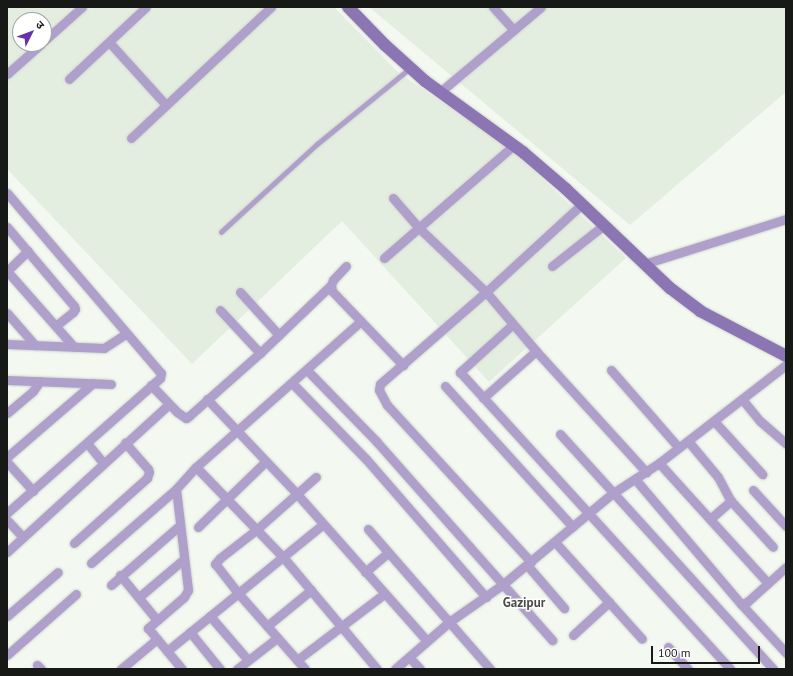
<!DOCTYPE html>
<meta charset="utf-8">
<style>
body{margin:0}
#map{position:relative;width:793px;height:676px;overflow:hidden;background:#f3f8f1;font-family:"PT Sans","Noto Sans Devanagari",sans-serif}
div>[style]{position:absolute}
.built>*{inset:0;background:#e4eee0}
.roads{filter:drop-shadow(0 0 1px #d0d4ce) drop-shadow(0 0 1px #d0d4ce)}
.lane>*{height:4.5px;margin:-2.25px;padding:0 2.25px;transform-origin:2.25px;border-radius:2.25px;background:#aea0cb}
.street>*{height:9px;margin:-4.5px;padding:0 4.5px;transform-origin:4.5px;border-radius:4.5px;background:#aea0cb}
.secondary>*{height:12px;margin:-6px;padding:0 6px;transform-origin:6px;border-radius:6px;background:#8b76b3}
span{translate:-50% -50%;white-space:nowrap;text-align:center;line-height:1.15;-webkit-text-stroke:3px #fff;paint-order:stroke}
.neighbourhood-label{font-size:13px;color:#494d47;font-weight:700}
.frame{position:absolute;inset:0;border:8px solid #171917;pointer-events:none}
.north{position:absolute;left:12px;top:12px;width:40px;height:40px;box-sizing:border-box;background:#fff;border:1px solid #a2a3a2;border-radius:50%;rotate:48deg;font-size:11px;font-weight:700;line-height:16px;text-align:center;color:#171917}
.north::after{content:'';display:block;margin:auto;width:14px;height:18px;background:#6732a9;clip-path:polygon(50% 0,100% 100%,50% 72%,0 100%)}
.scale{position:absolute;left:651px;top:646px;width:109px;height:18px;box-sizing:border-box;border:2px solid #171917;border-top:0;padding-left:5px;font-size:12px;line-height:14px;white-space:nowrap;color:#171917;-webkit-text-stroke:3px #fff;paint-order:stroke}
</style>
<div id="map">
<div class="built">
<div style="clip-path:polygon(evenodd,7px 7px,334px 7px,399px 73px,512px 150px,626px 258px,489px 382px,342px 221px,192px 364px,7px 169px,7px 7px,20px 20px,44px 20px,44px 44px,20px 44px,20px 20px)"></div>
<div style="clip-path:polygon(369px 7px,786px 7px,786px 92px,630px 225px)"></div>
</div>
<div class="roads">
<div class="lane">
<div style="left:221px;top:232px;width:130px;rotate:-42.5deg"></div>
<div style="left:317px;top:144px;width:119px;rotate:-39.2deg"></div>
</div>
<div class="street">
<div style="left:493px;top:7px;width:31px;rotate:48deg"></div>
<div style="left:44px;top:41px;width:51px;rotate:-41.8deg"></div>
<div style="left:109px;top:42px;width:85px;rotate:47.9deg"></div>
<div style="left:7px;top:74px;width:45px;rotate:-41.4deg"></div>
<div style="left:69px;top:79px;width:105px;rotate:-43.1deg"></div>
<div style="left:440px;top:92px;width:132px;rotate:-40.1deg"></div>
<div style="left:131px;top:138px;width:192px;rotate:-43.1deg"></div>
<div style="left:7px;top:193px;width:237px;rotate:49.5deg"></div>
<div style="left:161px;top:373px;width:5px;rotate:101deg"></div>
<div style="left:160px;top:378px;width:204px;rotate:138.6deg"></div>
<div style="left:393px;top:198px;width:40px;rotate:49deg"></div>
<div style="left:419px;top:228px;width:93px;rotate:43.7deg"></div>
<div style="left:486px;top:292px;width:77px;rotate:49.7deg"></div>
<div style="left:536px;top:351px;width:164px;rotate:47.7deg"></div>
<div style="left:7px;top:227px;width:104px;rotate:49.7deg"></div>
<div style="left:74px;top:306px;width:3px;rotate:72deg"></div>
<div style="left:75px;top:309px;width:4px;rotate:124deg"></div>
<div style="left:73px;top:312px;width:22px;rotate:141deg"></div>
<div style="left:384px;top:258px;width:172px;rotate:-41deg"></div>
<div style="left:644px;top:264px;width:149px;rotate:-17.6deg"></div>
<div style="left:346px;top:266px;width:19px;rotate:133deg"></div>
<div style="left:333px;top:280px;width:5px;rotate:112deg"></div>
<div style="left:331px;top:285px;width:6px;rotate:81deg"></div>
<div style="left:332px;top:291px;width:103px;rotate:46.2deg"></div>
<div style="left:552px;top:266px;width:66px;rotate:-38.3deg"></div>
<div style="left:7px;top:271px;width:101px;rotate:48.6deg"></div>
<div style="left:7px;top:271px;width:29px;rotate:-44deg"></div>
<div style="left:240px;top:292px;width:58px;rotate:47.8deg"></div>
<div style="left:220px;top:310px;width:59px;rotate:47.1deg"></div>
<div style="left:7px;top:313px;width:43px;rotate:48.8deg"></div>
<div style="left:513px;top:324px;width:72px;rotate:137.8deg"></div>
<div style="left:460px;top:372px;width:401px;rotate:47.7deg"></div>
<div style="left:7px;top:344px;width:97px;rotate:2.4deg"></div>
<div style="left:104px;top:348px;width:27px;rotate:-33deg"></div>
<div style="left:307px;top:370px;width:99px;rotate:45.8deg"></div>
<div style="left:376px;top:441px;width:266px;rotate:48.5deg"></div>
<div style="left:611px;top:370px;width:103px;rotate:48.9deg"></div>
<div style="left:7px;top:380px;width:104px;rotate:2.2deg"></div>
<div style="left:292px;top:383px;width:106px;rotate:45.8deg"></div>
<div style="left:366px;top:459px;width:183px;rotate:49deg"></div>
<div style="left:151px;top:385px;width:37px;rotate:46deg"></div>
<div style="left:177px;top:412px;width:11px;rotate:34deg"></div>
<div style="left:186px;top:418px;width:4px;rotate:-34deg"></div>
<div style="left:189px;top:416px;width:95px;rotate:-41.6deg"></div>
<div style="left:260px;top:353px;width:98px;rotate:-43.8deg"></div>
<div style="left:445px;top:386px;width:190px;rotate:47.8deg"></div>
<div style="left:483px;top:398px;width:71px;rotate:-41.6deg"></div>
<div style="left:207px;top:399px;width:131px;rotate:46.5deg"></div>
<div style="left:297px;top:494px;width:196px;rotate:48.5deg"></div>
<div style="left:742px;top:399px;width:28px;rotate:51deg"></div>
<div style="left:760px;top:421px;width:35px;rotate:41deg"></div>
<div style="left:7px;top:413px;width:34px;rotate:-40deg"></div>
<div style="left:33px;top:391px;width:12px;rotate:-55deg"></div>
<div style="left:714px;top:421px;width:72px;rotate:47.8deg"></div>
<div style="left:560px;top:434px;width:317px;rotate:47.8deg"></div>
<div style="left:688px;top:441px;width:47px;rotate:50.2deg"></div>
<div style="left:718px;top:477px;width:27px;rotate:62deg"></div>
<div style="left:731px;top:501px;width:62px;rotate:47.6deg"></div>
<div style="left:87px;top:443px;width:26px;rotate:51deg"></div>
<div style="left:7px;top:457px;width:113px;rotate:-40.7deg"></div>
<div style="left:7px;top:462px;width:39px;rotate:48deg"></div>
<div style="left:659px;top:463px;width:162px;rotate:47.8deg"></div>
<div style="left:196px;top:467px;width:125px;rotate:46deg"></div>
<div style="left:283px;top:557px;width:146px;rotate:50deg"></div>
<div style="left:635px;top:479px;width:164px;rotate:49.7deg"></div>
<div style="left:741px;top:604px;width:6px;rotate:-18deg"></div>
<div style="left:747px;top:602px;width:52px;rotate:-41.9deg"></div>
<div style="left:176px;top:489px;width:102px;rotate:83.2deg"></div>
<div style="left:188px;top:590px;width:8px;rotate:120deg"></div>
<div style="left:184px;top:597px;width:48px;rotate:139.3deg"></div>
<div style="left:148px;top:628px;width:53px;rotate:50.3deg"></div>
<div style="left:753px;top:490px;width:49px;rotate:47.5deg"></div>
<div style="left:710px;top:519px;width:28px;rotate:-41deg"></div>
<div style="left:7px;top:520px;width:23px;rotate:47deg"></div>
<div style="left:198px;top:527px;width:93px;rotate:-44.1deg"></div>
<div style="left:368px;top:529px;width:186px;rotate:48.9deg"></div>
<div style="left:555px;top:542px;width:130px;rotate:48.1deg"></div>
<div style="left:74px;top:543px;width:98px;rotate:-41.7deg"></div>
<div style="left:147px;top:478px;width:6px;rotate:-72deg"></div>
<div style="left:149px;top:472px;width:3px;rotate:-108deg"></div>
<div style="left:148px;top:469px;width:35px;rotate:-131deg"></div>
<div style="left:7px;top:552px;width:219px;rotate:-42.4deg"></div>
<div style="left:531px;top:562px;width:213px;rotate:-132.5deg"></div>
<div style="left:387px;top:405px;width:17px;rotate:-118deg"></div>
<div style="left:379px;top:390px;width:6px;rotate:-81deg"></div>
<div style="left:380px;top:384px;width:140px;rotate:-41deg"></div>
<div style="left:486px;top:292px;width:130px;rotate:-42.5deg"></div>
<div style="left:91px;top:563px;width:113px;rotate:-41deg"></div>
<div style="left:176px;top:489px;width:30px;rotate:-48deg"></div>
<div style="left:196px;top:467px;width:220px;rotate:-41.5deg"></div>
<div style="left:527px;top:565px;width:57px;rotate:49.3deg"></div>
<div style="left:365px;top:572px;width:30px;rotate:-40deg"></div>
<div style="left:120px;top:575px;width:58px;rotate:50.6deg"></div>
<div style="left:111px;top:585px;width:91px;rotate:-41deg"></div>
<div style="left:139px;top:597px;width:59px;rotate:-40.2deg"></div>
<div style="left:741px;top:604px;width:67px;rotate:47.4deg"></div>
<div style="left:7px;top:616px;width:67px;rotate:-40.8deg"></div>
<div style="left:210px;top:616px;width:58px;rotate:49.2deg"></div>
<div style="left:267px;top:626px;width:57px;rotate:-39.3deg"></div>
<div style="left:190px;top:632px;width:48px;rotate:51deg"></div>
<div style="left:573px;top:635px;width:49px;rotate:-42.5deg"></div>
<div style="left:668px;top:647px;width:30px;rotate:48deg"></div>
<div style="left:167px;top:651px;width:201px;rotate:-39.1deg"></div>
<div style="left:7px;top:655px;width:92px;rotate:-41.5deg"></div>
<div style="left:409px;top:657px;width:16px;rotate:47deg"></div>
<div style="left:297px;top:660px;width:109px;rotate:-37.2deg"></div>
<div style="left:37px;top:665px;width:6px;rotate:45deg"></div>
<div style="left:121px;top:669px;width:47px;rotate:-39.8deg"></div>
<div style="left:237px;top:669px;width:51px;rotate:-37.8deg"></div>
<div style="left:305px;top:669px;width:101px;rotate:-131.4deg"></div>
<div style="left:238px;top:593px;width:37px;rotate:-128deg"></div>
<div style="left:215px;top:564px;width:8px;rotate:-50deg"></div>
<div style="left:220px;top:558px;width:46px;rotate:-37.9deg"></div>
<div style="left:256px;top:530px;width:80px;rotate:-41.5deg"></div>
<div style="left:395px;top:669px;width:72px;rotate:-41deg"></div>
<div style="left:449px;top:622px;width:65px;rotate:-34.9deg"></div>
<div style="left:502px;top:585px;width:144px;rotate:-39.7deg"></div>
<div style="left:613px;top:493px;width:55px;rotate:-33.1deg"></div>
<div style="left:659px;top:463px;width:160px;rotate:-37.7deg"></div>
</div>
<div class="secondary">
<div style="left:348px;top:7px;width:53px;rotate:45.8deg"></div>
<div style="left:385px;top:45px;width:54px;rotate:42deg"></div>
<div style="left:425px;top:81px;width:122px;rotate:36deg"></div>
<div style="left:524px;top:153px;width:55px;rotate:40.6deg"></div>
<div style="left:566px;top:189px;width:144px;rotate:43.6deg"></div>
<div style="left:670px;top:288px;width:38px;rotate:37deg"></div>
<div style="left:700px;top:311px;width:97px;rotate:27.6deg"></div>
</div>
</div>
<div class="neighbourhood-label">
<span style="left:524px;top:603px">Gazipur</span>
</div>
<div class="frame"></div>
<div class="north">उ</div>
<div class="scale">100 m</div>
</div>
